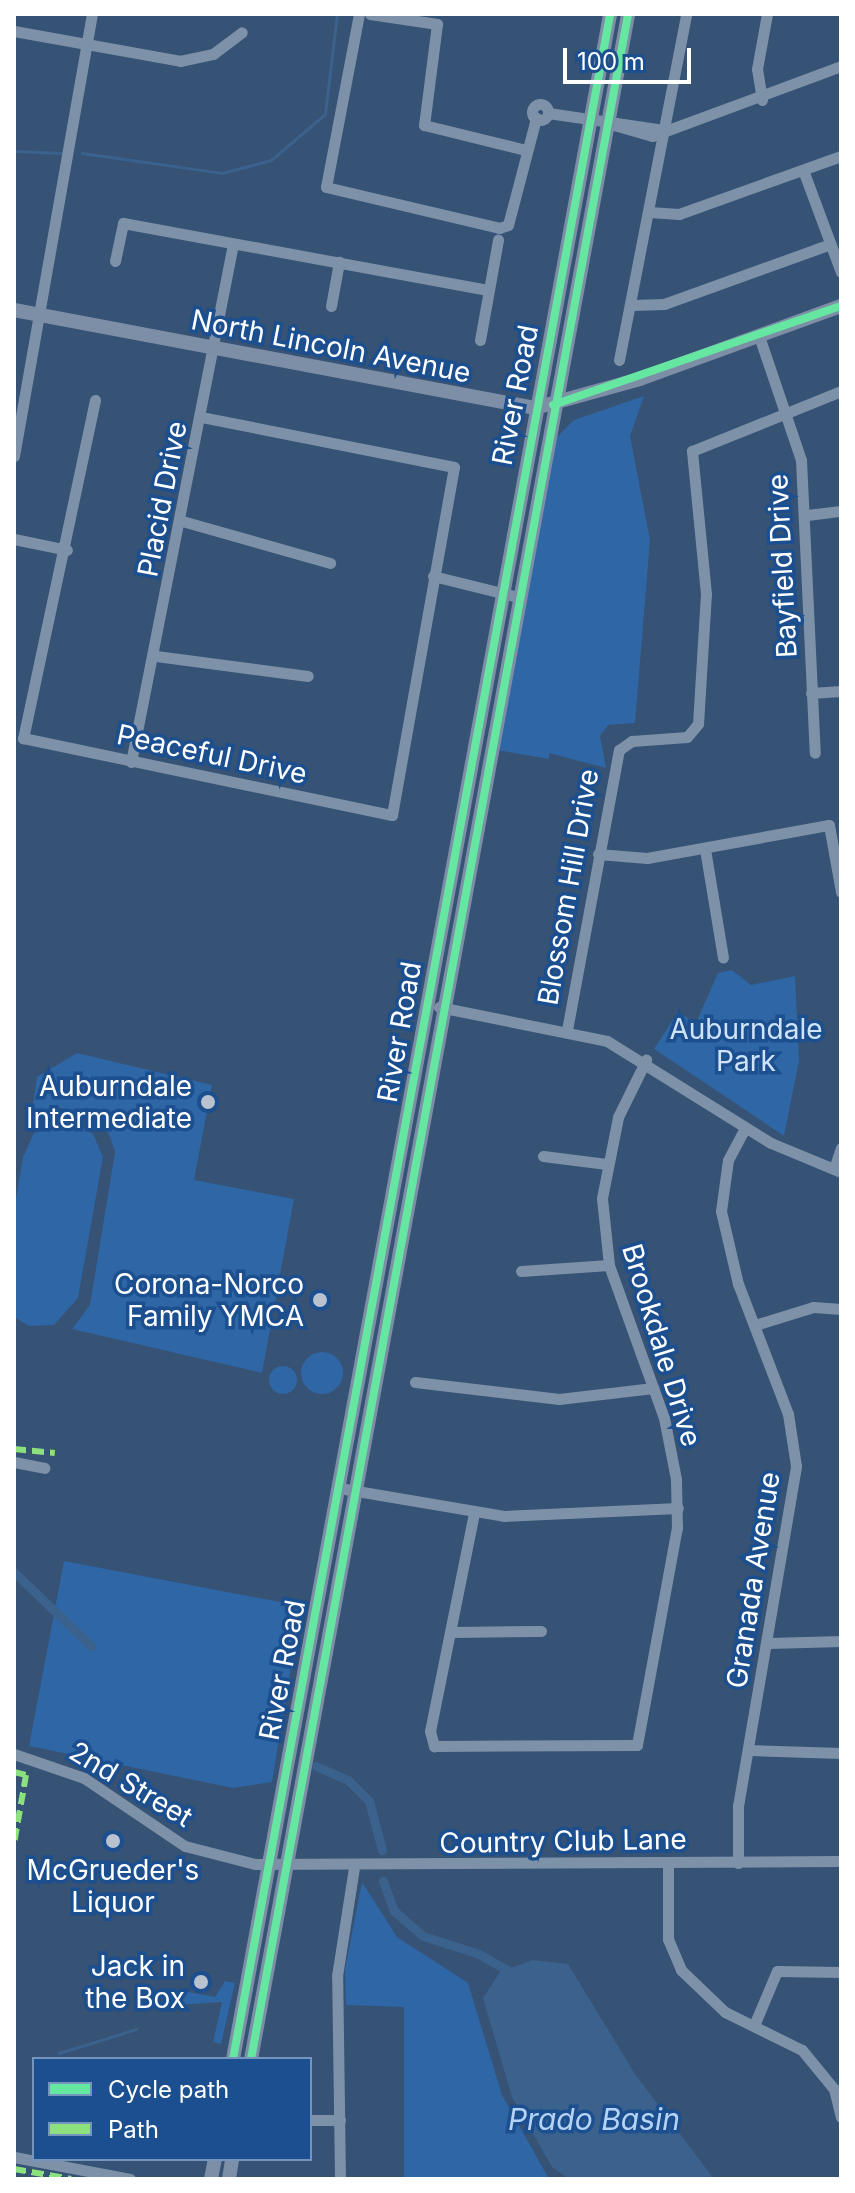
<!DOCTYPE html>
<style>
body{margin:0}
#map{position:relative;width:855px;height:2193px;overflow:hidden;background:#365274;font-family:Inter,sans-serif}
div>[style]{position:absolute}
.green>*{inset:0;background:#2f66a5}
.round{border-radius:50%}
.water>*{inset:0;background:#3b618d}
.stream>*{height:3px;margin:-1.5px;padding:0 1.5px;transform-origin:1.5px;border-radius:1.5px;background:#3b618d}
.canal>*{height:9px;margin:-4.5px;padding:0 4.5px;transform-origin:4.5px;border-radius:4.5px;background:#3b618d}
.minor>*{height:11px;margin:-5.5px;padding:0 5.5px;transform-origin:5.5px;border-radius:5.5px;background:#7d92a8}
.minor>.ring{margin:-5.5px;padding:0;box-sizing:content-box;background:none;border:11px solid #7d92a8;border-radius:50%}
.major>*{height:14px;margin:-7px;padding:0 7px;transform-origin:7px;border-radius:7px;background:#7d8ea7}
.quiet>*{height:6px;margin-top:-3px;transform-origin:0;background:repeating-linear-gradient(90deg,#8de07e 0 12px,transparent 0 18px)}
.cycleway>*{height:8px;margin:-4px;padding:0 4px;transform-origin:4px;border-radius:4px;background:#66e7a1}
.dots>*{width:22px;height:22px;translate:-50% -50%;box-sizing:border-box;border:4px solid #1b4f8f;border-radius:50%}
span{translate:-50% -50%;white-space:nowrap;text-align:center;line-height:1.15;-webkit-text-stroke:7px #1b4f8f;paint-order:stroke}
.street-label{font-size:28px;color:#fff}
.park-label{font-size:28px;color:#cfe3fa}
.poi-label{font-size:28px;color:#fff}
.right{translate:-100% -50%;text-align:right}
.water-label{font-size:30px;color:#b5d3f5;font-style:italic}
.frame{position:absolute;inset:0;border:16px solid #fff;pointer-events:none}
.legend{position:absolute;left:32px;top:2057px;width:280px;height:104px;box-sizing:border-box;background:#1b4f8f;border:2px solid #7695bc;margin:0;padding:10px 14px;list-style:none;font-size:24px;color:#fff}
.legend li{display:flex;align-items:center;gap:16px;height:40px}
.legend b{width:40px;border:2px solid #7695bc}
.scale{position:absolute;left:563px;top:48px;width:128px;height:36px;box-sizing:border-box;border:4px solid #fff;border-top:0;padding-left:10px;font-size:24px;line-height:28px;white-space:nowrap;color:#fff;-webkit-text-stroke:6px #1b4f8f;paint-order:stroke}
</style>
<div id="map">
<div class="green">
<div style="clip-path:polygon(644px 396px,630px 436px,650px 540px,635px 723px,608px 725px,600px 736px,606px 768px,549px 753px,549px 759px,497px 750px,557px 437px,574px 420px)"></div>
<div style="clip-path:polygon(732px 970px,751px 985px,795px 976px,799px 1061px,784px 1136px,654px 1049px,678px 1012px,696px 1023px,718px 973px)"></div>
<div style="clip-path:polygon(77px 1053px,212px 1085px,194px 1180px,294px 1199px,262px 1373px,72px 1329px,90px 1305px,115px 1152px,109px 1134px,84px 1111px,58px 1108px,31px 1118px,37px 1077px)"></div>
<div style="clip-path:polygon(71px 1121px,93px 1134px,103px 1157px,78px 1298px,54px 1325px,29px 1326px,14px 1317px,14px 1211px,23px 1157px,34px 1133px)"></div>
<div class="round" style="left:301px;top:1352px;width:42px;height:42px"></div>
<div class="round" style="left:269px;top:1366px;width:28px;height:28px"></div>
<div style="clip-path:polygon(64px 1561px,301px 1606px,272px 1782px,233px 1788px,29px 1746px)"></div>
<div style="clip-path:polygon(362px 1882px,397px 1937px,468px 1983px,502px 2095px,549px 2179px,404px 2179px,404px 2007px,346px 2005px,345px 1969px)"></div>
<div style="clip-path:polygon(225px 1981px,235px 1983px,221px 2044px,213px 2042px,222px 2002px,162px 2006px,173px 1999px,167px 1988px,215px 1997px)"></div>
</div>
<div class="water">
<div style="clip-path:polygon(533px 1960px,568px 1964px,635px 2074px,714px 2179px,569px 2179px,552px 2167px,512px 2097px,483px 1998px,500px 1972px)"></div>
</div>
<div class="stream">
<div style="left:14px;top:151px;width:48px;rotate:2.4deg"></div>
<div style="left:82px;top:153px;width:141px;rotate:8.1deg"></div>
<div style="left:222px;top:173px;width:51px;rotate:-14.9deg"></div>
<div style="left:271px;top:160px;width:71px;rotate:-40.4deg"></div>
<div style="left:325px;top:114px;width:101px;rotate:-83.2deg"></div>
<div style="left:59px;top:2053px;width:81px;rotate:-17.3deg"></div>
</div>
<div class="canal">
<div style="left:14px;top:1572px;width:107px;rotate:43.9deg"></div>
<div style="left:316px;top:1766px;width:35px;rotate:24deg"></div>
<div style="left:348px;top:1780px;width:30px;rotate:45deg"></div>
<div style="left:369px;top:1801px;width:51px;rotate:75.1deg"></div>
<div style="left:383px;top:1881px;width:32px;rotate:70deg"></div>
<div style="left:394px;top:1911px;width:38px;rotate:41deg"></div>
<div style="left:423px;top:1936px;width:59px;rotate:17.8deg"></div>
<div style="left:479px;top:1954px;width:46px;rotate:29.9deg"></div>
</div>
<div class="minor">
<div style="left:359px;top:14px;width:176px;rotate:100.8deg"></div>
<div style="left:326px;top:187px;width:178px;rotate:13.3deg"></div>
<div style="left:499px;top:228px;width:9px;rotate:-18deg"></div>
<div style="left:508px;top:225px;width:111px;rotate:-75.3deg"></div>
<div style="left:370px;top:14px;width:68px;rotate:8.5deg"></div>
<div style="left:437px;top:24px;width:102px;rotate:97.3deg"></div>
<div style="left:424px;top:125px;width:105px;rotate:13.8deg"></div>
<div style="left:14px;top:31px;width:169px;rotate:10.2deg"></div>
<div style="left:180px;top:61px;width:34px;rotate:-12deg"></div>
<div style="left:213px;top:54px;width:36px;rotate:-37deg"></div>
<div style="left:762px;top:100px;width:31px;rotate:-99deg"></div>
<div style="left:757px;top:69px;width:56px;rotate:-79.7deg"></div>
<div class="ring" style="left:532px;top:104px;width:5px;height:5px"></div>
<div style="left:548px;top:113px;width:117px;rotate:8.3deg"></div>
<div style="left:607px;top:123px;width:47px;rotate:16.1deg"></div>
<div style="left:652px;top:136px;width:202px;rotate:-20.3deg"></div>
<div style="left:803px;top:170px;width:109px;rotate:69.6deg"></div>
<div style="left:649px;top:212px;width:30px;rotate:4deg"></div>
<div style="left:679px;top:214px;width:172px;rotate:-19.7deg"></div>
<div style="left:115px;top:261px;width:39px;rotate:-78deg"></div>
<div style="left:123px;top:223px;width:371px;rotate:10.4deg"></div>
<div style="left:632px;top:305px;width:32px;rotate:-2deg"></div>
<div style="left:664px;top:304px;width:177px;rotate:-19.8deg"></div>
<div style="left:331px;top:306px;width:45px;rotate:-79.7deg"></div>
<div style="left:759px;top:336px;width:131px;rotate:71.3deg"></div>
<div style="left:801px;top:460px;width:293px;rotate:87.3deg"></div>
<div style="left:480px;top:340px;width:102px;rotate:-79.8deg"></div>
<div style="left:619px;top:360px;width:352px;rotate:-79deg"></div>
<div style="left:95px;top:400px;width:346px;rotate:102deg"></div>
<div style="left:23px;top:738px;width:377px;rotate:11.8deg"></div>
<div style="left:392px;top:815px;width:353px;rotate:-79.9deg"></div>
<div style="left:454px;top:467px;width:257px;rotate:-168.8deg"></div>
<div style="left:14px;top:456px;width:449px;rotate:-80deg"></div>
<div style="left:807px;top:515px;width:34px;rotate:-7deg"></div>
<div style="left:182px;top:521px;width:154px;rotate:15.8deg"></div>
<div style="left:14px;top:539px;width:54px;rotate:11.7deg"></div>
<div style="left:433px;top:576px;width:88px;rotate:13.9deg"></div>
<div style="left:156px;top:656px;width:153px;rotate:7.5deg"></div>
<div style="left:811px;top:693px;width:30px;rotate:-4deg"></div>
<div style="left:131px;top:762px;width:528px;rotate:-78.86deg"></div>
<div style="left:705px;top:849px;width:110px;rotate:80.6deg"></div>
<div style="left:598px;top:854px;width:49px;rotate:4.7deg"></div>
<div style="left:647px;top:858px;width:185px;rotate:-10.3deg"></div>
<div style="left:829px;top:825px;width:68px;rotate:79.8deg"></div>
<div style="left:439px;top:1007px;width:171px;rotate:11.4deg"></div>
<div style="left:607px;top:1041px;width:193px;rotate:31.9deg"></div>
<div style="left:771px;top:1143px;width:76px;rotate:22.5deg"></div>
<div style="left:567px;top:1030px;width:285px;rotate:-79.5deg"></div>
<div style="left:619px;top:750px;width:16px;rotate:-35deg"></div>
<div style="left:632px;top:741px;width:55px;rotate:-4.2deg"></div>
<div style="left:687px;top:737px;width:17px;rotate:-50deg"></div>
<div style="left:698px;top:724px;width:130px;rotate:-86.5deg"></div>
<div style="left:706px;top:594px;width:144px;rotate:-95.6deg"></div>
<div style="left:692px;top:451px;width:161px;rotate:-21.9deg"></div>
<div style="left:543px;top:1156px;width:64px;rotate:7.2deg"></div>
<div style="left:834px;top:1169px;width:22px;rotate:-72deg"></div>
<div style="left:521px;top:1271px;width:88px;rotate:-3.9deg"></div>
<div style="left:755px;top:1325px;width:61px;rotate:-17.2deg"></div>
<div style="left:813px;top:1307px;width:28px;rotate:4deg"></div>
<div style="left:415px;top:1382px;width:145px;rotate:6.7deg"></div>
<div style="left:559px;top:1399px;width:95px;rotate:-6.7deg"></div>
<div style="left:14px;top:1462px;width:31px;rotate:11deg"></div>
<div style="left:339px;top:1488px;width:167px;rotate:9.6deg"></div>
<div style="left:504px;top:1516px;width:174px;rotate:-2.6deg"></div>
<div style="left:474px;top:1513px;width:222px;rotate:101.4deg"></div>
<div style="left:430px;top:1731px;width:16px;rotate:75deg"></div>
<div style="left:434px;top:1746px;width:203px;rotate:-0.3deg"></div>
<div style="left:637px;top:1745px;width:221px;rotate:-79.6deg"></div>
<div style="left:677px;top:1528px;width:49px;rotate:-91.2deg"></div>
<div style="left:676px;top:1479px;width:62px;rotate:-101.1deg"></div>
<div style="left:664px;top:1418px;width:163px;rotate:-109.8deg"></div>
<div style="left:609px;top:1265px;width:67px;rotate:-96deg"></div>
<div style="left:602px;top:1198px;width:83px;rotate:-78.8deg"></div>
<div style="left:618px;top:1117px;width:64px;rotate:-63.8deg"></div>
<div style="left:453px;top:1632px;width:88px;rotate:-0.7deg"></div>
<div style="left:769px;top:1643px;width:72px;rotate:-1.6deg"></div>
<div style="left:750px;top:1750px;width:91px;rotate:1.9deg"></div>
<div style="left:14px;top:1754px;width:74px;rotate:18.9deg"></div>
<div style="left:84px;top:1778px;width:122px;rotate:34deg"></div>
<div style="left:185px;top:1846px;width:72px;rotate:14.4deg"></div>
<div style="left:255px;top:1864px;width:586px;rotate:-0.29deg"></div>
<div style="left:738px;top:1863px;width:57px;rotate:-90deg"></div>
<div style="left:738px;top:1806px;width:345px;rotate:-80.3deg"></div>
<div style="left:796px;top:1466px;width:53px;rotate:-98.7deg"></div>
<div style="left:788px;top:1414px;width:139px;rotate:-111deg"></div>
<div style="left:738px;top:1284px;width:75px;rotate:-103.1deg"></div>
<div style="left:721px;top:1211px;width:51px;rotate:-82.2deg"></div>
<div style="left:728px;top:1160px;width:36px;rotate:-62deg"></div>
<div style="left:668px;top:1864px;width:75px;rotate:90deg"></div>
<div style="left:668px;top:1939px;width:34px;rotate:67deg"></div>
<div style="left:681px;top:1970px;width:61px;rotate:43.7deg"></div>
<div style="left:725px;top:2012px;width:86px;rotate:26.3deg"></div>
<div style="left:802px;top:2050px;width:50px;rotate:50.6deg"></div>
<div style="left:834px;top:2089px;width:29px;rotate:76deg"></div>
<div style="left:755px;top:2023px;width:56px;rotate:-67.1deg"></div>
<div style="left:777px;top:1971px;width:64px;rotate:0.9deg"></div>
<div style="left:310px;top:2120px;width:30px"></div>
<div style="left:14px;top:2157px;width:118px;rotate:10.7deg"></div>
<div style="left:340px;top:2179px;width:203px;rotate:-90.8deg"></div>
<div style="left:337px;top:1976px;width:110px;rotate:-81.1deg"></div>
</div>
<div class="major">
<div style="left:14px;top:310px;width:530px;rotate:10.65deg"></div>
<div style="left:535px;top:408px;width:109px;rotate:-15.4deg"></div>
<div style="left:640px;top:379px;width:214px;rotate:-20deg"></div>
<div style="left:233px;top:2059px;width:2079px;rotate:-79.55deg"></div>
<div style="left:251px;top:2059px;width:2079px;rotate:-79.55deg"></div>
<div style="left:211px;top:2179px;width:20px;rotate:-79deg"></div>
<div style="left:229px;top:2179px;width:20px;rotate:-81deg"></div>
</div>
<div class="quiet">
<div style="left:14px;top:1449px;width:41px;rotate:5.6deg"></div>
<div style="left:14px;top:1772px;width:12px;rotate:14deg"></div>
<div style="left:26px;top:1775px;width:70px;rotate:99.9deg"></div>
<div style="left:14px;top:2169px;width:58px;rotate:10deg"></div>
</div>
<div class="cycleway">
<div style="left:553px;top:405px;width:305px;rotate:-19deg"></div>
<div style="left:233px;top:2059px;width:2079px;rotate:-79.55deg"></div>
<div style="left:251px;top:2059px;width:2079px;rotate:-79.55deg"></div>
</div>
<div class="dots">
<div style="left:208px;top:1102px;background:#b9c2ce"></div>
<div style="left:320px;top:1300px;background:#b9c2ce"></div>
<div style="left:113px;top:1841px;background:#b9c2ce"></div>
<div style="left:201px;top:1982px;background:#b9c2ce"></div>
</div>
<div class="street-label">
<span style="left:331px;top:346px;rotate:11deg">North Lincoln Avenue</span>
<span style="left:515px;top:395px;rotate:-79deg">River Road</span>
<span style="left:162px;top:499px;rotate:-79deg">Placid Drive</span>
<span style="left:782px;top:566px;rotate:-93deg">Bayfield Drive</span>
<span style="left:212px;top:754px;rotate:12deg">Peaceful Drive</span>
<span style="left:568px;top:887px;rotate:-80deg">Blossom Hill Drive</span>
<span style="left:399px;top:1032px;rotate:-80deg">River Road</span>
<span style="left:662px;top:1345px;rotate:73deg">Brookdale Drive</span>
<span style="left:753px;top:1580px;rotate:-81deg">Granada Avenue</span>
<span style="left:282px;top:1670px;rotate:-79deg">River Road</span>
<span style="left:131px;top:1784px;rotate:31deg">2nd Street</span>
<span style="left:563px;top:1841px;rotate:-1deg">Country Club Lane</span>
</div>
<div class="park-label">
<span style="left:746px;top:1045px">Auburndale<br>Park</span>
</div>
<div class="poi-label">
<span class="right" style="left:192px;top:1102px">Auburndale<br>Intermediate</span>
<span class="right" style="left:304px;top:1300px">Corona-Norco<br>Family YMCA</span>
<span style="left:113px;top:1886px">McGrueder's<br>Liquor</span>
<span class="right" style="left:185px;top:1982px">Jack in<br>the Box</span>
</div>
<div class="water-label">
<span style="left:594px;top:2119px">Prado Basin</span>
</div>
<div class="frame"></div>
<ul class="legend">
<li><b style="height:10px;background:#66e7a1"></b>Cycle path</li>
<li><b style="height:10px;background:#8de07e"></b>Path</li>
</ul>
<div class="scale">100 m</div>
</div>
